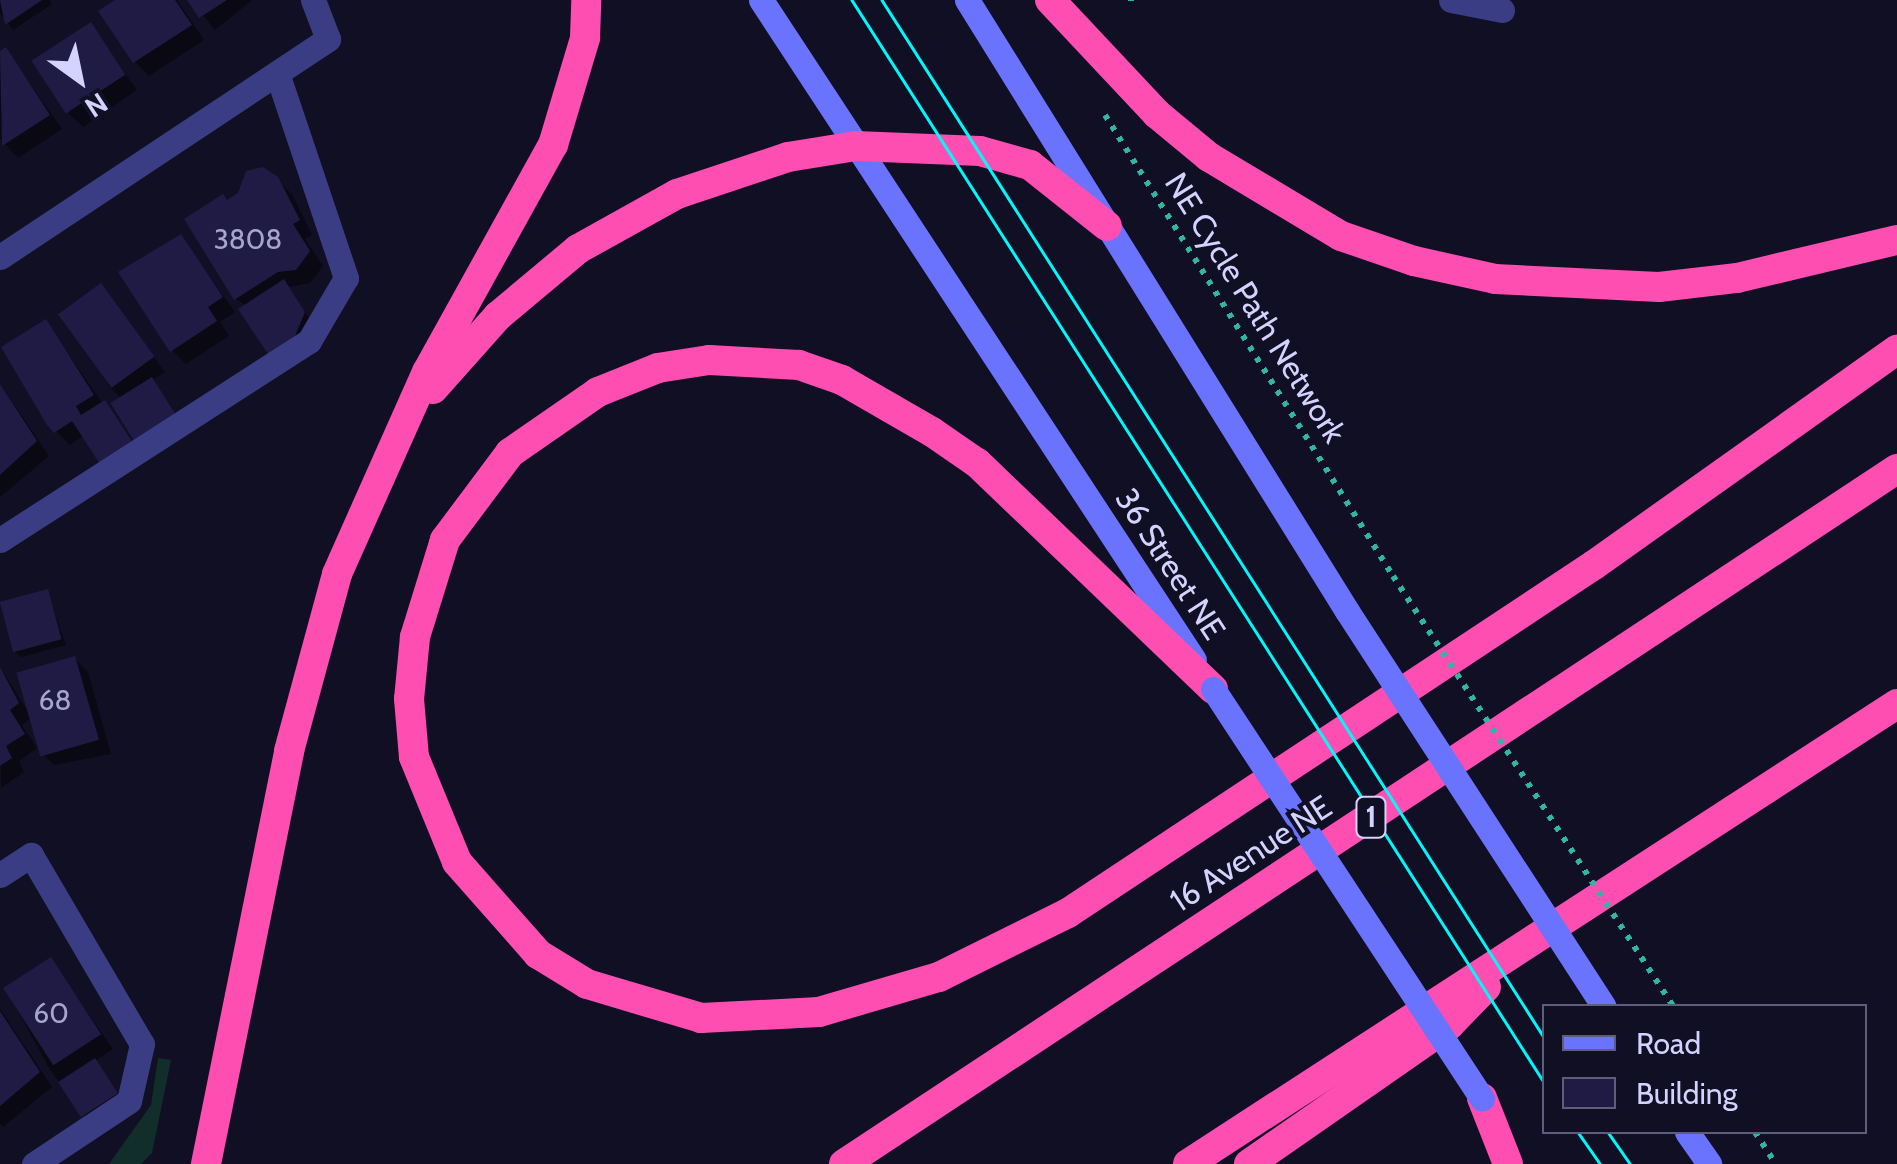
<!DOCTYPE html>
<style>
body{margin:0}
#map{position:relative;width:1897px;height:1164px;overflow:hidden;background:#110f24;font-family:Cabin,sans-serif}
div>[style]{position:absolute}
.green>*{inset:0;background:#122e2b}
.shadow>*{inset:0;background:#0007}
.building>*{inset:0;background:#201b45;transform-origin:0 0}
.path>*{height:6px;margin-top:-3px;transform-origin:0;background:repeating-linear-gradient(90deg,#30b6a2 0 5px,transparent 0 13px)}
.lane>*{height:25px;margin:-12.5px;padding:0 12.5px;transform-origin:12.5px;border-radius:12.5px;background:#3a3d83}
.street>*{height:25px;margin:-12.5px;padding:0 12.5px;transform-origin:12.5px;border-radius:12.5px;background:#3a3d83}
.secondary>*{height:25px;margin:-12.5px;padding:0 12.5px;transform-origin:12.5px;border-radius:12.5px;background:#6a73fe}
.highway>*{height:30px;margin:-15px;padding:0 15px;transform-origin:15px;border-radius:15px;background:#fe4eb1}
.tram>*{height:2.5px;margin:-1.25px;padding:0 1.25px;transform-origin:1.25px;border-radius:1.25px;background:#02f7fb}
.path-bridge>*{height:6px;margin-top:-3px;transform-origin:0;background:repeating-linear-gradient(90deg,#30b6a2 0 5px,transparent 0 13px)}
.secondary-bridge>*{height:25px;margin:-12.5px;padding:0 12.5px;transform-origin:12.5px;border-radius:12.5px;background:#6a73fe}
span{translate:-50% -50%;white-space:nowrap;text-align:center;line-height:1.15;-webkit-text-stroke:8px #110f24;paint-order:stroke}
.number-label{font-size:28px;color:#a7a4d0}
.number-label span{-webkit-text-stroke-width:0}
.shield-label span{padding:2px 8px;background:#110f24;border:2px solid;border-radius:8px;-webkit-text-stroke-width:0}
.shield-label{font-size:30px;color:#d4d2ff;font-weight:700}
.street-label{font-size:32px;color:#d4d2ff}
.legend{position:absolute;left:1542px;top:1004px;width:325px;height:130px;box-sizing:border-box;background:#110f24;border:2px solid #5f5d7c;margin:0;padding:12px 18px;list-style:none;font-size:30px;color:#d4d2ff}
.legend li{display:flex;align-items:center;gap:20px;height:50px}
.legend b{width:50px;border:2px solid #5f5d7c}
.north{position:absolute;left:30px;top:30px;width:100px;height:100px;-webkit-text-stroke:8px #110f24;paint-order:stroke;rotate:147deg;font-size:28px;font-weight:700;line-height:40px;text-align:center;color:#d4d2ff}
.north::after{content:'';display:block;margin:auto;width:35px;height:45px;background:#d4d2ff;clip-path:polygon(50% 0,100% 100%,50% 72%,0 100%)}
</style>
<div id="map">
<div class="green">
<div style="clip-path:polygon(158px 1058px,171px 1060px,152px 1153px,141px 1164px,109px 1164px,151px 1105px)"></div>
</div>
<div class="shadow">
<div style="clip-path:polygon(0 0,49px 0,52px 4px,13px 30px,0 13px)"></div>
<div style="clip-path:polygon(119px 0,177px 0,204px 40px,149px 76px,135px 62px)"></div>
<div style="clip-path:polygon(190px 0,252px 0,215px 30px)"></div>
<div style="clip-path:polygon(90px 26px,137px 90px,83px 127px,69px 114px)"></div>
<div style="clip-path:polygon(6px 50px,62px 129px,18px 158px,0 138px,0 54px)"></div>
<div style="clip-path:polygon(276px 179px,292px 194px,312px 235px,305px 239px,323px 266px,310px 283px,289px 287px,310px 320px,301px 342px,236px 299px,188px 220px)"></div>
<div style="clip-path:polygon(183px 240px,235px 312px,220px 322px,229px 336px,186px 364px,172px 350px)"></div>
<div style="clip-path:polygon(101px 286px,165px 372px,151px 381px,181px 423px,122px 399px,108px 385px)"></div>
<div style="clip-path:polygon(46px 322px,103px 404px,84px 435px,70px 445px,56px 431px)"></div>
<div style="clip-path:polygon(0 384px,49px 456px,0 497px)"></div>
<div style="clip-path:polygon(47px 592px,66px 645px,21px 657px,14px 651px)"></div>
<div style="clip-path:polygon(74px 658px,88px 672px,111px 754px,54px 765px,40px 751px,31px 718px,22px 725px,37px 748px,19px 761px,24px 772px,1px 788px,0 667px,27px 710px)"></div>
<div style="clip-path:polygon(51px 960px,113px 1049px,95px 1061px,122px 1101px,88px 1122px,49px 1068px,6px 989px)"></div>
<div style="clip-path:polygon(0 1009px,52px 1087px,3px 1127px,0 1124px)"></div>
</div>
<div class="building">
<div style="clip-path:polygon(0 0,42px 0,5px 25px)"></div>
<div style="clip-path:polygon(115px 0,175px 0,192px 25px,133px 63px,98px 11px)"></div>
<div style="clip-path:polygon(187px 0,227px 0,199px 18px)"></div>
<div style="left:91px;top:22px;width:63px;height:71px;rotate:57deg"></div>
<div style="clip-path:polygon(6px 47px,50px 115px,2px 146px,0 51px)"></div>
<div style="clip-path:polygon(263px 167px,278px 177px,300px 220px,293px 224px,310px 251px,296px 270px,278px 272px,234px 300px,184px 219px,223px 194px,227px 200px,238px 193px,246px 171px)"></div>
<div style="clip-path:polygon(181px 234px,223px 297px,208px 307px,217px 321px,170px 352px,118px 272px)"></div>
<div style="clip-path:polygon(284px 279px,305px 312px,295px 336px,268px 354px,238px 309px)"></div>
<div style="left:101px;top:283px;width:91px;height:53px;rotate:54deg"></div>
<div style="clip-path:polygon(46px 319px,94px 395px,76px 406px,81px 415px,105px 400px,133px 443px,100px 464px,72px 421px,54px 433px,47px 425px,1px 347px)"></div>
<div style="left:152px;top:377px;width:46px;height:49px;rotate:58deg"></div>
<div style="clip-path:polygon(0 384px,37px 441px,0 475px)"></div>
<div style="left:48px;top:589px;width:52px;height:50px;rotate:75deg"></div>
<div style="left:75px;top:656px;width:87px;height:61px;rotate:74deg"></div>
<div style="clip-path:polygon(0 667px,19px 703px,10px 710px,25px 734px,6px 746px,12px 758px,0 766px)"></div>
<div style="left:51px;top:957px;width:92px;height:57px;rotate:57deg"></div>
<div style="clip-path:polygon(0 1011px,40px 1072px,0 1106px)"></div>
<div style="left:95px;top:1058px;width:42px;height:44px;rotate:57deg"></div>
</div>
<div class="path">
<div style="left:1131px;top:0;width:1px;rotate:90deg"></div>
<div style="left:1105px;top:115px;width:544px;rotate:58.01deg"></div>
<div style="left:1755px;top:1132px;width:38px;rotate:57deg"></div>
</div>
<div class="lane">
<div style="left:1451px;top:0;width:52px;rotate:11.1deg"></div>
<div style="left:0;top:540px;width:368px;rotate:-32.8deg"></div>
<div style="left:309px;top:341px;width:73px;rotate:-59.6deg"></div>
<div style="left:346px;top:278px;width:216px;rotate:-108.6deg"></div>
<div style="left:31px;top:855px;width:219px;rotate:59.6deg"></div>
<div style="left:142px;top:1044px;width:58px;rotate:102.8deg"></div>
<div style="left:129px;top:1101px;width:114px;rotate:146.4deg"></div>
</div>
<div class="street">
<div style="left:0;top:257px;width:394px;rotate:-33.6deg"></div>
<div style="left:328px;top:39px;width:42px;rotate:-111deg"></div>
<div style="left:0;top:875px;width:37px;rotate:-33deg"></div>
</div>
<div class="secondary">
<div style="left:761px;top:0;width:789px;rotate:56.73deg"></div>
<div style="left:967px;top:0;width:720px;rotate:58.12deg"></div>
<div style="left:1687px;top:1132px;width:39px;rotate:55deg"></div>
</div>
<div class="highway">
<div style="left:1050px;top:0;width:156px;rotate:46.8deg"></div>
<div style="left:1157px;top:114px;width:67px;rotate:39.6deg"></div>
<div style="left:1209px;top:157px;width:154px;rotate:30.9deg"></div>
<div style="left:1341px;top:236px;width:77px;rotate:18.9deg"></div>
<div style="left:1414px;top:261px;width:83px;rotate:12.5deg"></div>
<div style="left:1495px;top:279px;width:164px;rotate:2.8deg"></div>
<div style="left:1659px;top:287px;width:79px;rotate:-6.6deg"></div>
<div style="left:1737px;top:278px;width:164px;rotate:-13.4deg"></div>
<div style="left:433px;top:389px;width:98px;rotate:-48.3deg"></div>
<div style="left:498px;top:316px;width:104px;rotate:-39.9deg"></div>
<div style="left:578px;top:249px;width:113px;rotate:-29.1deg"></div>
<div style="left:677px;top:194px;width:117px;rotate:-18.4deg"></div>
<div style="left:788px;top:157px;width:69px;rotate:-9.2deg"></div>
<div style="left:856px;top:146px;width:124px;rotate:2.3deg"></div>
<div style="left:980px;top:151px;width:52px;rotate:15.6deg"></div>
<div style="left:1030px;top:165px;width:98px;rotate:38.4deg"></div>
<div style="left:1213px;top:689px;width:327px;rotate:-136.2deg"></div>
<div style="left:977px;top:463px;width:55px;rotate:-145.4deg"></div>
<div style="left:932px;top:432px;width:104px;rotate:-150deg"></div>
<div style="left:842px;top:380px;width:46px;rotate:-160.8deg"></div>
<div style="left:799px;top:365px;width:90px;rotate:-176.8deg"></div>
<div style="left:709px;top:360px;width:52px;rotate:171.1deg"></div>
<div style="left:658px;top:368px;width:65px;rotate:158.2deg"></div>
<div style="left:598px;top:392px;width:107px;rotate:145.3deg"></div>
<div style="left:510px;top:453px;width:109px;rotate:126.8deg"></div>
<div style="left:445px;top:540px;width:102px;rotate:107.2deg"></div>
<div style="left:415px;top:637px;width:62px;rotate:95.5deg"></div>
<div style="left:409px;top:699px;width:58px;rotate:85.1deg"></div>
<div style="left:414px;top:757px;width:113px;rotate:67.7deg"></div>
<div style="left:457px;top:862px;width:123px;rotate:48.6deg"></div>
<div style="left:538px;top:954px;width:57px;rotate:31.5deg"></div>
<div style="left:587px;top:984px;width:119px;rotate:16.6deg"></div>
<div style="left:701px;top:1018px;width:118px;rotate:-2.9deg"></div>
<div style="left:819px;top:1012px;width:125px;rotate:-16.3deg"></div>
<div style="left:939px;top:977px;width:144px;rotate:-26.4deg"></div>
<div style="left:1068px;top:913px;width:631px;rotate:-33.49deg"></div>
<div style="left:1594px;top:565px;width:372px;rotate:-35.4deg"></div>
<div style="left:1482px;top:1098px;width:71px;rotate:68.5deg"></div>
<div style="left:206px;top:1164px;width:421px;rotate:-78.6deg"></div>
<div style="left:289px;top:751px;width:183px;rotate:-74.8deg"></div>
<div style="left:337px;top:574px;width:221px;rotate:-66deg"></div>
<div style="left:427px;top:372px;width:260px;rotate:-61deg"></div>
<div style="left:553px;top:145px;width:112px;rotate:-73.3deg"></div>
<div style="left:585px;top:38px;width:38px;rotate:-88deg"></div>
<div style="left:844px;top:1164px;width:1262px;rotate:-33.43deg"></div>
<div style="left:1188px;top:1164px;width:845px;rotate:-32.98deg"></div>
<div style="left:1249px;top:1164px;width:244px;rotate:-34.8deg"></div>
<div style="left:1449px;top:1025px;width:53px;rotate:-45.8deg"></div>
</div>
<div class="tram">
<div style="left:852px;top:0;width:1284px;rotate:57.4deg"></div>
<div style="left:882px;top:0;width:1230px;rotate:57.45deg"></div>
<div style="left:1578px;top:1132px;width:39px;rotate:55deg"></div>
<div style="left:1608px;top:1132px;width:39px;rotate:55deg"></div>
</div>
<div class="path-bridge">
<div style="left:1393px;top:576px;width:513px;rotate:56.93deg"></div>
</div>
<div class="secondary-bridge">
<div style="left:1347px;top:611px;width:471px;rotate:57deg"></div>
<div style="left:1213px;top:689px;width:490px;rotate:56.7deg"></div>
</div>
<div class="number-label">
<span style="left:248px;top:239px">3808</span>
<span style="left:55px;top:700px">68</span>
<span style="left:51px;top:1013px">60</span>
</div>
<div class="shield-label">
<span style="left:1371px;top:817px">1</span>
</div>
<div class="street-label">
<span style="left:1255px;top:308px;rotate:58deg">NE Cycle Path Network</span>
<span style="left:1170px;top:564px;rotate:57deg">36 Street NE</span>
<span style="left:1251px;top:854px;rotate:-33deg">16 Avenue NE</span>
</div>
<ul class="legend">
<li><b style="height:12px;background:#6a73fe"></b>Road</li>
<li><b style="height:28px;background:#201b45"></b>Building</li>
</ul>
<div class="north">N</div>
</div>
